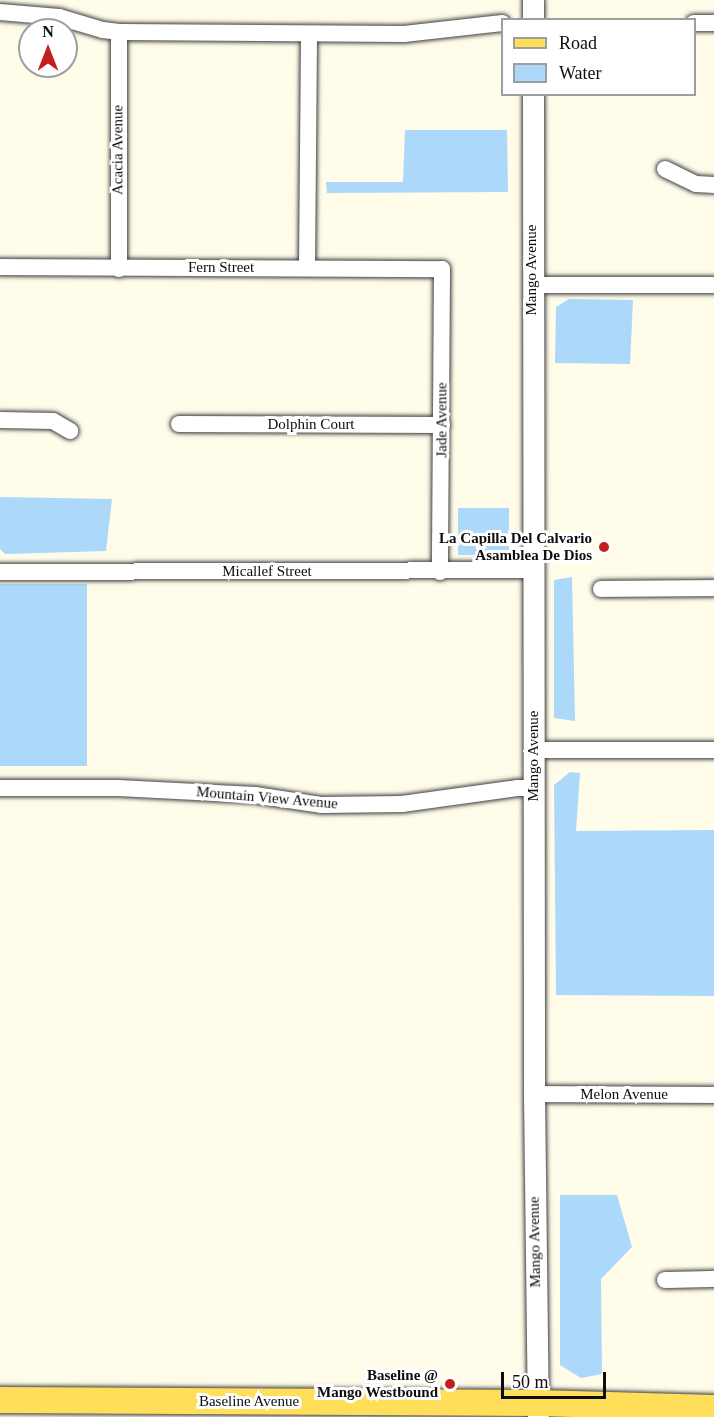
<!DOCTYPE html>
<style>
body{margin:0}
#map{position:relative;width:714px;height:1417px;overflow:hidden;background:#fffcea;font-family:Georgia,serif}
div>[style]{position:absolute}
.water>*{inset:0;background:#acd8f9;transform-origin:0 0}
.roads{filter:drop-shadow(0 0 2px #3f3f3f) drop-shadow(0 0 2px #3f3f3f)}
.minor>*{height:16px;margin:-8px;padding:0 8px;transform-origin:8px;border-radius:8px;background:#fff}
.tertiary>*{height:21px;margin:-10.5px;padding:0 10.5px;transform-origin:10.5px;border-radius:10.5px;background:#fff}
.primary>*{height:26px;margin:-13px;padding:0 13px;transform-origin:13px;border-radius:13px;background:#ffdf5a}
.dots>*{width:16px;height:16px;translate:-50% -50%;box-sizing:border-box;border:3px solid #fff;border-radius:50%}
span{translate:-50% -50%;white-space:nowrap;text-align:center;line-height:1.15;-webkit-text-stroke:6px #fff;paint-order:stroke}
.street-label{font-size:15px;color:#0c0c0c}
.poi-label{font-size:15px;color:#0c0c0c;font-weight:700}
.right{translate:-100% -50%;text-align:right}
.legend{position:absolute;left:501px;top:18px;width:195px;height:78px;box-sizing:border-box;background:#fff;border:2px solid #9e9e9e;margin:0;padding:8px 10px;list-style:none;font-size:18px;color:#0c0c0c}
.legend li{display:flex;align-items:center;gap:12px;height:30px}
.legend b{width:30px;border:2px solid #9e9e9e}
.north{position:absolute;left:18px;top:18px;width:60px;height:60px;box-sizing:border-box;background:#fff;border:2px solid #9e9e9e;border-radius:50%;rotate:0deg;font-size:16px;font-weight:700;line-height:24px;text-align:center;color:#0c0c0c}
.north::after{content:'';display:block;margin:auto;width:21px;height:27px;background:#c21e1e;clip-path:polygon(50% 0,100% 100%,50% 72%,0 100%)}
.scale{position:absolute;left:501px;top:1372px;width:105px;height:27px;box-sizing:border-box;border:3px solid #0c0c0c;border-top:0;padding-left:8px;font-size:18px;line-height:21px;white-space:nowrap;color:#0c0c0c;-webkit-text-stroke:4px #fff;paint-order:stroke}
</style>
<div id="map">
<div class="water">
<div style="clip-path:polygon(405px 130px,507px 130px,508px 192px,327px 193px,326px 182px,403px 182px)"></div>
<div style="clip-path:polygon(569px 299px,633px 300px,630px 364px,555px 363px,556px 307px)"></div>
<div style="clip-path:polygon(0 497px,112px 499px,106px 551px,5px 554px,0 549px)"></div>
<div style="left:458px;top:508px;width:51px;height:47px"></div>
<div style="clip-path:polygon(572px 577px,575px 721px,554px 718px,554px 580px)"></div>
<div style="left:0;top:584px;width:87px;height:182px"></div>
<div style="clip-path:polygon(570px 772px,580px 773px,576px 831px,714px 830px,714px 996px,556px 995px,554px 785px)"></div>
<div style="clip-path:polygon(560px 1195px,617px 1195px,632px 1247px,601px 1279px,602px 1374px,581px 1378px,560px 1365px)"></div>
</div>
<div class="roads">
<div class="minor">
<div style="left:0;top:12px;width:59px;rotate:4.8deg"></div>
<div style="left:59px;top:17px;width:46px;rotate:16.5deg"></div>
<div style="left:103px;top:30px;width:16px;rotate:7deg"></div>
<div style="left:119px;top:32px;width:285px;rotate:0.4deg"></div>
<div style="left:404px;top:34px;width:99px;rotate:-6.4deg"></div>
<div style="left:694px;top:23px;width:20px"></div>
<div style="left:665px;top:169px;width:34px;rotate:26deg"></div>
<div style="left:696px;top:184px;width:18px;rotate:3deg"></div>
<div style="left:0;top:267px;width:442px;rotate:0.3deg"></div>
<div style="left:442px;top:269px;width:303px;rotate:90.4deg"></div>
<div style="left:307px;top:268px;width:234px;rotate:-89.5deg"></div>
<div style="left:119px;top:269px;width:237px;rotate:-90deg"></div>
<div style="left:532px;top:285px;width:182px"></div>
<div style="left:0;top:420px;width:53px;rotate:1.1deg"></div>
<div style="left:53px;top:421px;width:20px;rotate:30deg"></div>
<div style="left:179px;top:424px;width:263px;rotate:0.2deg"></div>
<div style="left:0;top:572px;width:533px;rotate:-0.21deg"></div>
<div style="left:601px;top:589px;width:113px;rotate:-0.5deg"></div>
<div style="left:534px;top:750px;width:180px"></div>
<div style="left:0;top:788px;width:118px"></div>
<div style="left:118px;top:788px;width:137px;rotate:2.9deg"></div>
<div style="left:255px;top:795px;width:68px;rotate:8.5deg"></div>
<div style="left:322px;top:805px;width:80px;rotate:-0.7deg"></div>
<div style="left:402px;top:804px;width:116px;rotate:-7.9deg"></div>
<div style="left:517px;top:788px;width:16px"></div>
<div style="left:534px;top:1094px;width:180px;rotate:0.3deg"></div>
<div style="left:665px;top:1280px;width:49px;rotate:-1.2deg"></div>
</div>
<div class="tertiary">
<div style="left:533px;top:20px;width:20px;rotate:-90deg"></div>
<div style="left:533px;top:94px;width:1000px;rotate:89.94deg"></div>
<div style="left:534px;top:1094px;width:323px;rotate:89.3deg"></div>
</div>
<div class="primary">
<div style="left:0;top:1400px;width:538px;rotate:0.32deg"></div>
<div style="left:538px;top:1403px;width:176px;rotate:1.6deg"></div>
</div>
</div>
<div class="dots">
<div style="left:604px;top:547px;background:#c21e1e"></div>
<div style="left:450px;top:1384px;background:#c21e1e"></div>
</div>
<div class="street-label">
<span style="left:118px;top:150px;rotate:-90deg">Acacia Avenue</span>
<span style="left:221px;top:268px">Fern Street</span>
<span style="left:532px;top:270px;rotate:-90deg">Mango Avenue</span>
<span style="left:442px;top:420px;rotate:-90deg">Jade Avenue</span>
<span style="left:311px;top:425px">Dolphin Court</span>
<span style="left:267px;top:572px">Micallef Street</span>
<span style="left:534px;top:756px;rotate:-90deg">Mango Avenue</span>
<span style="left:267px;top:798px;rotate:5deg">Mountain View Avenue</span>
<span style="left:624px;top:1095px">Melon Avenue</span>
<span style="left:535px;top:1242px;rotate:-91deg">Mango Avenue</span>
<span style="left:249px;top:1402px">Baseline Avenue</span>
</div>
<div class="poi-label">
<span class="right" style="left:592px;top:547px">La Capilla Del Calvario<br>Asamblea De Dios</span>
<span class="right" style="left:438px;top:1384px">Baseline @<br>Mango Westbound</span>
</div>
<ul class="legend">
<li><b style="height:8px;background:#ffdf5a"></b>Road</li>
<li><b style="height:16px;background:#acd8f9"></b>Water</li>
</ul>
<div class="north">N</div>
<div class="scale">50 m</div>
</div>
